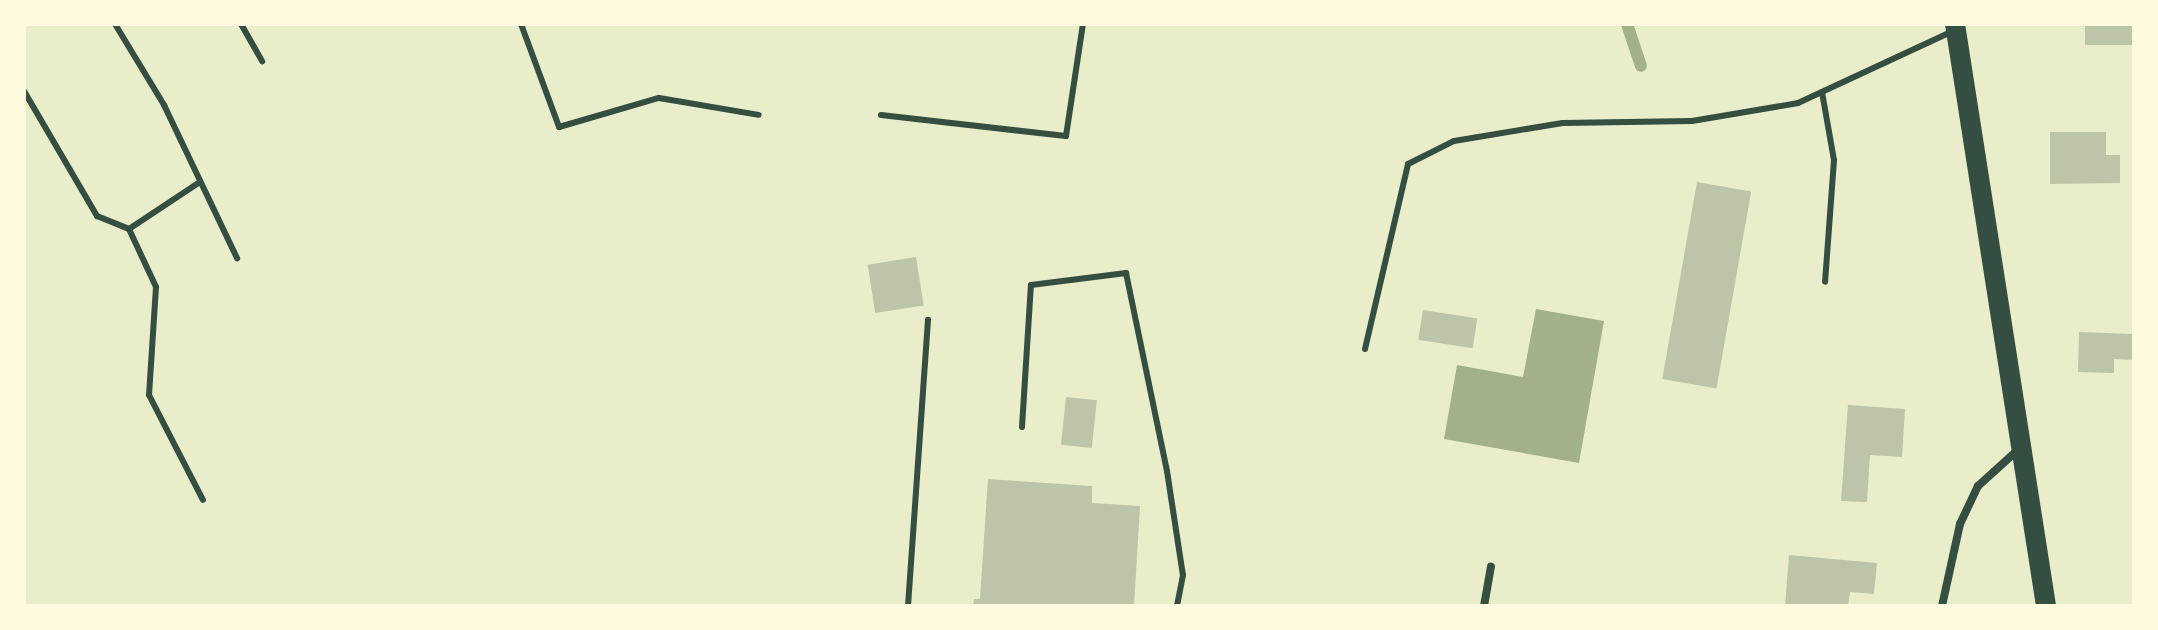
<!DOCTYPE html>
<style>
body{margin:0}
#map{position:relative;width:2158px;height:630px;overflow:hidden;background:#e9edc9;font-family:"DejaVu Sans",sans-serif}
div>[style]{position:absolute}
.water>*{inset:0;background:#a3b18a}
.stream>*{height:12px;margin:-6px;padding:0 6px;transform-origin:6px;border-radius:6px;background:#a3b18a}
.building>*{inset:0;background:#bcc5a7;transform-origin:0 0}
.service>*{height:6px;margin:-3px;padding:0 3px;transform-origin:3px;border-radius:3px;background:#344e41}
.minor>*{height:8px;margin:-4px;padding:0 4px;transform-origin:4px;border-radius:4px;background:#344e41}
.primary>*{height:20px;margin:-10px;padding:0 10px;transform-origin:10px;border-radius:10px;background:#344e41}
span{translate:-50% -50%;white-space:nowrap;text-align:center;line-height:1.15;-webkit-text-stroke:6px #fefae0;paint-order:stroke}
.frame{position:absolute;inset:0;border:26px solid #fefae0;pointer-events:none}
</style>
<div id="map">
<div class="water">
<div style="clip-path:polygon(1536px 309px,1604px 321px,1579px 463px,1444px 439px,1457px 365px,1523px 377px)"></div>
</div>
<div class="stream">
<div style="left:1627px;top:24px;width:44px;rotate:71.6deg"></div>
</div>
<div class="building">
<div style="left:2085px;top:24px;width:49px;height:21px"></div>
<div style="clip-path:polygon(2050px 132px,2106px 132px,2106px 155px,2120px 155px,2120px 183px,2050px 184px)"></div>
<div style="left:1697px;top:182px;width:55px;height:200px;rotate:10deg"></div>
<div style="left:916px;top:257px;width:49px;height:49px;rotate:81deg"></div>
<div style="left:1423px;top:310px;width:55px;height:30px;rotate:9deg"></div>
<div style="clip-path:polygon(2079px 332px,2134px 334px,2134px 360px,2114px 359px,2114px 373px,2078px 372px)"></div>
<div style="left:1066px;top:397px;width:31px;height:48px;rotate:6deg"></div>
<div style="clip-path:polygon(1848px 405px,1905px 409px,1902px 457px,1870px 455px,1867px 502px,1841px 501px)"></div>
<div style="clip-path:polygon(988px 479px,1092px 486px,1092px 503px,1140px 506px,1134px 606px,973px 606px,974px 599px,980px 599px)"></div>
<div style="clip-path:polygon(1789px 555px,1877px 563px,1874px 594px,1850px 592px,1848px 606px,1785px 606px)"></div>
</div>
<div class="service">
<div style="left:115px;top:24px;width:95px;rotate:58.8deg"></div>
<div style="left:164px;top:105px;width:170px;rotate:64.5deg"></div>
<div style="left:241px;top:24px;width:43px;rotate:60.4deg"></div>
<div style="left:521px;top:24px;width:110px;rotate:69.7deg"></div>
<div style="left:559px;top:127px;width:104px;rotate:-16.2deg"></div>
<div style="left:659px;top:98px;width:101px;rotate:9.6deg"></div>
<div style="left:24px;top:91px;width:145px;rotate:59.7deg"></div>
<div style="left:97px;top:216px;width:35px;rotate:22deg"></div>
<div style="left:129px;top:229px;width:85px;rotate:-33.5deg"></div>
<div style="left:1822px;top:92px;width:69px;rotate:80deg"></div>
<div style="left:1834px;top:160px;width:122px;rotate:94.2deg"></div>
<div style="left:881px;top:115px;width:186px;rotate:6.5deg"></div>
<div style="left:1066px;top:136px;width:113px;rotate:-81.4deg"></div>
<div style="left:129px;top:229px;width:64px;rotate:65deg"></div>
<div style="left:156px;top:287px;width:108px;rotate:93.7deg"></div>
<div style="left:149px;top:395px;width:118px;rotate:62.8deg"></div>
<div style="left:1365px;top:349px;width:190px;rotate:-76.9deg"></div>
<div style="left:1408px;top:164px;width:51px;rotate:-26.6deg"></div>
<div style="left:1454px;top:141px;width:110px;rotate:-9.4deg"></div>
<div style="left:1563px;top:123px;width:129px;rotate:-0.9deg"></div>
<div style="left:1692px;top:121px;width:108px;rotate:-9.6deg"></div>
<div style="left:1798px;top:103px;width:171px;rotate:-24.9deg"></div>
<div style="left:1022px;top:427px;width:142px;rotate:-86.4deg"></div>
<div style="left:1031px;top:285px;width:96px;rotate:-7.2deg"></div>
<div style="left:1126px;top:273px;width:202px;rotate:78.3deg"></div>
<div style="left:1167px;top:471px;width:105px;rotate:81.3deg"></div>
<div style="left:1183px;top:575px;width:32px;rotate:101deg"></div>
<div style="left:908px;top:606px;width:287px;rotate:-86deg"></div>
</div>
<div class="minor">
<div style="left:1484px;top:606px;width:40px;rotate:-80deg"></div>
<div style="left:1942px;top:606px;width:84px;rotate:-77.6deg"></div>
<div style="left:1960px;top:524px;width:42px;rotate:-64.7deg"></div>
<div style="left:1978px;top:486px;width:57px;rotate:-42.1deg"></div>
</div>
<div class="primary">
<div style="left:1955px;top:24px;width:589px;rotate:81.11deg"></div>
</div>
<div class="frame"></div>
</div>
